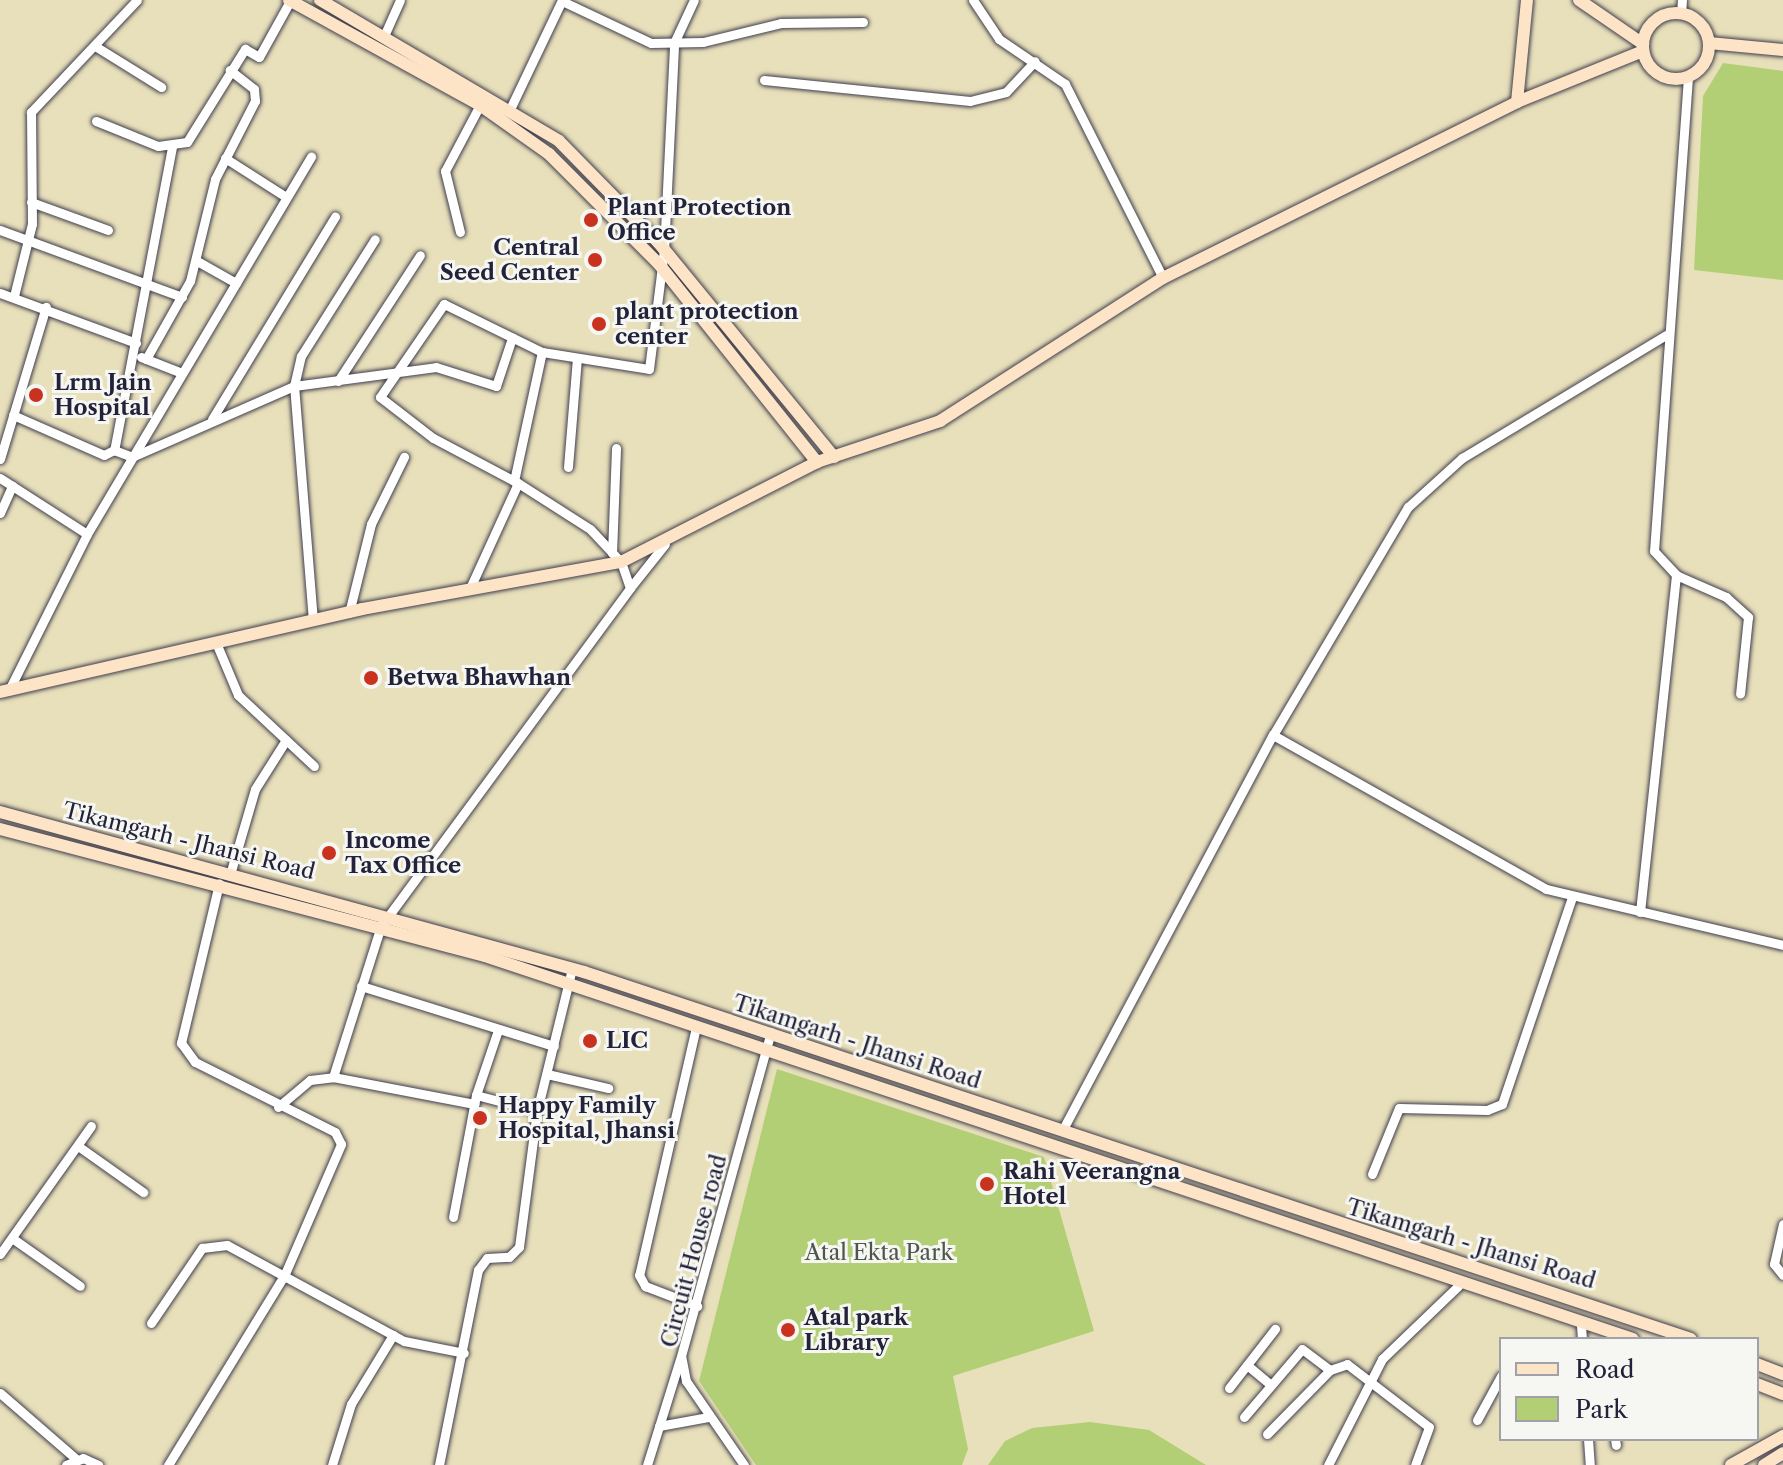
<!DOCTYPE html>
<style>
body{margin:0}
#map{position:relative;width:1783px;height:1465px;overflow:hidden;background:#e8e0bb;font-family:"Libre Caslon Text",serif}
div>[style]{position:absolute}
.green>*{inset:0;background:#b3cf76}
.roads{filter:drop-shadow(0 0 2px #403e4e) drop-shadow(0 0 2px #403e4e)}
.street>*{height:9px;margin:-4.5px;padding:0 4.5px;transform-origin:4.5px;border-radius:4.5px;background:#fff}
.secondary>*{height:12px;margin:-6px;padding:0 6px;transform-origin:6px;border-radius:6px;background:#fee4c6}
.secondary>.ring{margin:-6px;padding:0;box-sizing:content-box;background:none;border:12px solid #fee4c6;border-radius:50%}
.dots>*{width:22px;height:22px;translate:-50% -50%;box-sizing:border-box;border:4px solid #f6f6f2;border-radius:50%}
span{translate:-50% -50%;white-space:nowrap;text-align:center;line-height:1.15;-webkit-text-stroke:6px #f6f6f2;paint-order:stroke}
.poi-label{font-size:22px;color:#22223b;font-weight:700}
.left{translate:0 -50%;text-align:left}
.right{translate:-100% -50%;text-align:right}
.street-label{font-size:22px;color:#22223b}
.park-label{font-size:22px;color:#4e564d}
.legend{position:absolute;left:1499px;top:1337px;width:260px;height:104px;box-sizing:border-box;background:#f6f6f2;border:2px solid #a1a1a9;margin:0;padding:10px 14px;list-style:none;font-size:24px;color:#22223b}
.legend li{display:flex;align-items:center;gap:16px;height:40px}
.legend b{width:40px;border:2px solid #a1a1a9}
</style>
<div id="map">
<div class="green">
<div style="clip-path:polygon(1723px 63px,1783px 71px,1783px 280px,1694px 270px,1703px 96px)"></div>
<div style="clip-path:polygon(777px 1069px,1044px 1157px,1094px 1331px,953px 1376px,968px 1449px,962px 1465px,756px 1465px,699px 1381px)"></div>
<div style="clip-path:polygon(1090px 1422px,1149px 1430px,1206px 1465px,988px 1465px,1005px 1441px,1032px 1428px)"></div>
</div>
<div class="roads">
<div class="street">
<div style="left:973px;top:0;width:47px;rotate:56.3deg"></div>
<div style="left:999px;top:39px;width:80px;rotate:34.3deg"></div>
<div style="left:1065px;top:84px;width:217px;rotate:63.2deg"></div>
<div style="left:562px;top:1px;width:98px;rotate:25.3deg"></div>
<div style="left:651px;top:43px;width:52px;rotate:-1.1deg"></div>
<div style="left:703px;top:42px;width:80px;rotate:-13.7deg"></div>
<div style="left:781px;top:23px;width:82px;rotate:-0.7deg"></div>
<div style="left:1681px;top:14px;width:14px;rotate:-86deg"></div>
<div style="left:384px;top:36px;width:39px;rotate:-66deg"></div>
<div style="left:95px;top:46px;width:78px;rotate:31.8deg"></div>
<div style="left:1688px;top:77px;width:475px;rotate:94.1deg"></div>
<div style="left:1654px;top:551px;width:33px;rotate:47deg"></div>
<div style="left:1676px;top:575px;width:55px;rotate:23.7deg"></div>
<div style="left:1726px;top:597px;width:30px;rotate:42deg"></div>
<div style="left:1748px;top:617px;width:77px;rotate:95.9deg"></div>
<div style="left:764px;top:80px;width:207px;rotate:5.8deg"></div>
<div style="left:970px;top:101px;width:37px;rotate:-14deg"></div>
<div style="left:1006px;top:92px;width:42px;rotate:-46.9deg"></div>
<div style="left:511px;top:107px;width:119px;rotate:-64.5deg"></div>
<div style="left:96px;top:121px;width:67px;rotate:22deg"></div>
<div style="left:158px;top:146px;width:29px;rotate:-8deg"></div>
<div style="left:187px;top:142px;width:110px;rotate:-58.1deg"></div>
<div style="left:245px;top:49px;width:16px;rotate:30deg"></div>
<div style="left:259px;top:57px;width:64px;rotate:-61deg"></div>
<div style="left:172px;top:147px;width:309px;rotate:100.8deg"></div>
<div style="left:114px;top:450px;width:19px;rotate:21deg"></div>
<div style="left:132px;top:457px;width:177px;rotate:-23.7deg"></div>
<div style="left:294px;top:386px;width:143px;rotate:-7.6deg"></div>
<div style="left:436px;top:367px;width:63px;rotate:17.6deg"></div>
<div style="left:496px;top:386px;width:51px;rotate:-71.6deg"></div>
<div style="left:225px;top:158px;width:72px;rotate:32.6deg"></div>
<div style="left:31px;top:202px;width:82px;rotate:20deg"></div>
<div style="left:0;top:230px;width:194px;rotate:20.2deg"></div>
<div style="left:460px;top:232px;width:63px;rotate:-103.8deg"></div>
<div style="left:445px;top:171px;width:75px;rotate:-62.1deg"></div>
<div style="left:197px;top:261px;width:45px;rotate:29.4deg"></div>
<div style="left:0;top:293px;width:145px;rotate:20.2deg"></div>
<div style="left:14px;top:296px;width:74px;rotate:-76deg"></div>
<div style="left:32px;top:224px;width:112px;rotate:-90.5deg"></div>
<div style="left:31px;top:112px;width:154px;rotate:-46.6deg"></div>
<div style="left:141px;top:357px;width:44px;rotate:21.3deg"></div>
<div style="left:146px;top:359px;width:90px;rotate:-60.6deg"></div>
<div style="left:190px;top:281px;width:105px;rotate:-76.2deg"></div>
<div style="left:215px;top:179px;width:88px;rotate:-62.9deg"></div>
<div style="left:255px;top:101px;width:12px;rotate:-95deg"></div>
<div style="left:254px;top:89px;width:31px;rotate:-142deg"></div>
<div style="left:338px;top:381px;width:150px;rotate:-56.9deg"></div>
<div style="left:13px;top:415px;width:99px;rotate:23.7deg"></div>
<div style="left:104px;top:455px;width:11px;rotate:-27deg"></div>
<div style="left:212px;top:419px;width:237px;rotate:-58.7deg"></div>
<div style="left:0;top:459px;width:159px;rotate:-73.2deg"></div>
<div style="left:568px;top:467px;width:109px;rotate:-85.3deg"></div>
<div style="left:0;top:478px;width:103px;rotate:32.8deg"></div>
<div style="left:514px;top:481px;width:132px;rotate:-77.8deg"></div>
<div style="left:0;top:513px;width:30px;rotate:-66deg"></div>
<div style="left:612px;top:553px;width:105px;rotate:-87.8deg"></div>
<div style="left:470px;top:588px;width:115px;rotate:-65.4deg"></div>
<div style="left:518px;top:483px;width:96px;rotate:-152.1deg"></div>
<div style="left:433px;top:438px;width:67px;rotate:-142.3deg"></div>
<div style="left:380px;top:397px;width:113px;rotate:-55.5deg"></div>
<div style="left:444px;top:304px;width:109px;rotate:26.1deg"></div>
<div style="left:542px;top:352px;width:108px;rotate:9deg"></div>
<div style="left:649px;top:369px;width:119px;rotate:-82.8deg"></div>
<div style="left:664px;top:251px;width:208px;rotate:-87.2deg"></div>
<div style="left:674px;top:43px;width:47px;rotate:-65.1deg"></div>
<div style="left:630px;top:588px;width:56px;rotate:-51.5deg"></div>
<div style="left:349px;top:613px;width:92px;rotate:-76.1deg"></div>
<div style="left:371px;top:524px;width:75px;rotate:-63.8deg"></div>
<div style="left:313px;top:621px;width:236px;rotate:-94.6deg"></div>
<div style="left:294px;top:386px;width:31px;rotate:-77deg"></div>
<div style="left:301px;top:356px;width:138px;rotate:-57.7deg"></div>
<div style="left:217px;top:645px;width:54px;rotate:67.2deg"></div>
<div style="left:238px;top:695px;width:104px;rotate:43.1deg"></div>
<div style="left:9px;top:690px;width:174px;rotate:-63.4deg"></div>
<div style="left:87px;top:534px;width:439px;rotate:-59.3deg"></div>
<div style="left:1273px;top:735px;width:313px;rotate:29.4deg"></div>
<div style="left:1546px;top:889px;width:243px;rotate:13.3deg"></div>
<div style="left:231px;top:871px;width:85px;rotate:-73.7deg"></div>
<div style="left:255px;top:789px;width:58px;rotate:-57.7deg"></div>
<div style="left:1640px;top:912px;width:339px;rotate:-83.9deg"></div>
<div style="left:361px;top:986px;width:202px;rotate:17.3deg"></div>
<div style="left:696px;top:1027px;width:254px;rotate:102.9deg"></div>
<div style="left:639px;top:1275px;width:13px;rotate:61deg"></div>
<div style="left:645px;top:1286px;width:56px;rotate:21deg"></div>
<div style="left:547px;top:1074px;width:63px;rotate:12.9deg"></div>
<div style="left:333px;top:1077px;width:158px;rotate:-72.4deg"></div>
<div style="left:381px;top:926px;width:420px;rotate:-53.6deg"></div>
<div style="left:630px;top:588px;width:28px;rotate:-109deg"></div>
<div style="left:621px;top:562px;width:45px;rotate:-133.2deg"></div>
<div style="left:590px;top:529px;width:85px;rotate:-147.4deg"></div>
<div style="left:476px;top:1095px;width:69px;rotate:-71.3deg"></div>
<div style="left:278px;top:1107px;width:42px;rotate:-40.2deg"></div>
<div style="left:310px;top:1080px;width:23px;rotate:-7deg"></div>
<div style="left:333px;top:1077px;width:144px;rotate:10.8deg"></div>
<div style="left:1062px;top:1131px;width:449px;rotate:-62deg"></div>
<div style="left:1273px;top:735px;width:265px;rotate:-59.4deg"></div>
<div style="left:1408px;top:507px;width:73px;rotate:-42.2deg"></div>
<div style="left:1462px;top:458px;width:238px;rotate:-31.1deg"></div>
<div style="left:78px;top:1146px;width:80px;rotate:35.3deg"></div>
<div style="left:1372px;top:1174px;width:71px;rotate:-67.8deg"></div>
<div style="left:1399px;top:1108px;width:88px;rotate:1.3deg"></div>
<div style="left:1487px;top:1110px;width:16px;rotate:-22deg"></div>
<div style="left:1502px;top:1104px;width:219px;rotate:-71.3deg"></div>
<div style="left:453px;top:1217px;width:124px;rotate:-79.3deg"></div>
<div style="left:476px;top:1095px;width:63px;rotate:14.7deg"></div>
<div style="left:1783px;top:1224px;width:41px;rotate:102.7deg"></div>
<div style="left:1774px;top:1264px;width:14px;rotate:51deg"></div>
<div style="left:12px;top:1238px;width:83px;rotate:35.2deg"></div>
<div style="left:0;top:1254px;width:157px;rotate:-54.6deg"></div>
<div style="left:151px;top:1323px;width:91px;rotate:-55.8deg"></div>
<div style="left:202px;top:1248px;width:25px;rotate:-7deg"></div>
<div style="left:227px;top:1245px;width:201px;rotate:28.5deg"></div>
<div style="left:404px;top:1341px;width:61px;rotate:11.3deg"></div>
<div style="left:1581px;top:1325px;width:14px;rotate:86deg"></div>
<div style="left:1247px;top:1365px;width:31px;rotate:40deg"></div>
<div style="left:1229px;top:1388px;width:75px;rotate:-52.1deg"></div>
<div style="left:0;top:1393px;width:99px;rotate:40.9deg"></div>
<div style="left:1244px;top:1417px;width:89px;rotate:-49.5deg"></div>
<div style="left:1302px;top:1349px;width:35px;rotate:37deg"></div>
<div style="left:1477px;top:1420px;width:50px;rotate:-61.4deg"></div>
<div style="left:659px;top:1426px;width:50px;rotate:-10.4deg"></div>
<div style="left:1267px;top:1434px;width:90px;rotate:-45.5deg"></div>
<div style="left:1330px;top:1370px;width:18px;rotate:-19deg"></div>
<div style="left:1347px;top:1364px;width:103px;rotate:37.5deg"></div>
<div style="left:1429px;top:1427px;width:40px;rotate:110.2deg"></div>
<div style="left:1588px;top:1439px;width:26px;rotate:86deg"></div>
<div style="left:1615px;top:1439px;width:6px;rotate:81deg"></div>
<div style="left:66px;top:1465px;width:18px;rotate:-22deg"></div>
<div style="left:83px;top:1458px;width:17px;rotate:25deg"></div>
<div style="left:168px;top:1465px;width:222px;rotate:-58.5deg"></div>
<div style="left:284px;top:1276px;width:144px;rotate:-66.6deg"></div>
<div style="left:341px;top:1144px;width:13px;rotate:-117deg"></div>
<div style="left:335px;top:1132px;width:157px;rotate:-153.4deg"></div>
<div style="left:195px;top:1062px;width:24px;rotate:-126deg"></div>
<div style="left:181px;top:1043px;width:164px;rotate:-76.6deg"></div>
<div style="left:332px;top:1465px;width:64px;rotate:-72.7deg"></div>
<div style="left:351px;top:1404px;width:81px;rotate:-58.7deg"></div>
<div style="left:439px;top:1465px;width:199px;rotate:-78.7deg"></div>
<div style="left:478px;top:1270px;width:15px;rotate:-53deg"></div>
<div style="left:487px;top:1258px;width:22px;rotate:-3deg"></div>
<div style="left:509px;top:1257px;width:14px;rotate:-45deg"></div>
<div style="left:519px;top:1247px;width:137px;rotate:-82.5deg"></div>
<div style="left:537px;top:1111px;width:146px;rotate:-76.2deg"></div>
<div style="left:647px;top:1465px;width:111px;rotate:-72.7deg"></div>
<div style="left:744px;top:1465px;width:102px;rotate:-124.6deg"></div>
<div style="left:686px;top:1381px;width:25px;rotate:-101deg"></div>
<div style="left:681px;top:1356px;width:336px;rotate:-74.5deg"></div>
<div style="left:1328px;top:1465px;width:119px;rotate:-63deg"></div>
<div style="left:1382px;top:1359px;width:105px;rotate:-43.8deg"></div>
</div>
<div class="secondary">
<div style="left:289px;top:0;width:218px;rotate:28.8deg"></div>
<div style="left:480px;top:105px;width:85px;rotate:35.4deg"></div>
<div style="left:549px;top:154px;width:154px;rotate:45deg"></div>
<div style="left:658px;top:263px;width:255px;rotate:51.4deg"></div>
<div style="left:320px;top:0;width:277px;rotate:30.5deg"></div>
<div style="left:559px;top:141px;width:141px;rotate:45.6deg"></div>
<div style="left:658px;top:242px;width:278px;rotate:50.7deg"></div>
<div style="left:1579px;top:0;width:78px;rotate:34.5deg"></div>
<div class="ring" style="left:1643px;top:13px;width:54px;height:54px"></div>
<div style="left:1709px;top:43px;width:74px;rotate:5.4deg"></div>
<div style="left:1517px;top:102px;width:102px;rotate:-84.4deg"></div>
<div style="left:0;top:692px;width:371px;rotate:-12.9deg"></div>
<div style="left:362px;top:609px;width:263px;rotate:-10.3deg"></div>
<div style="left:621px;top:562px;width:220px;rotate:-27deg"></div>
<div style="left:817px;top:462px;width:130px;rotate:-18.4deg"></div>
<div style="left:940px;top:421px;width:265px;rotate:-32.7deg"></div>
<div style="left:1163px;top:278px;width:395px;rotate:-26.4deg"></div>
<div style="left:1517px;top:102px;width:136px;rotate:-22deg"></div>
<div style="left:0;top:812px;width:606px;rotate:15.32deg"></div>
<div style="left:584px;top:972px;width:1166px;rotate:18.34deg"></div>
<div style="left:0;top:829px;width:501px;rotate:14.67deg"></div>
<div style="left:485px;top:956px;width:1210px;rotate:18.45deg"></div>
<div style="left:1757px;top:1364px;width:28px;rotate:21deg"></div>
<div style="left:1757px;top:1384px;width:28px;rotate:21deg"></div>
<div style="left:1731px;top:1465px;width:60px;rotate:-29.1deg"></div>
<div style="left:1764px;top:1465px;width:22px;rotate:-32deg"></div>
</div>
</div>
<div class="dots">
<div style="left:591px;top:220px;background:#c8321e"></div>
<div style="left:595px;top:260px;background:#c8321e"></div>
<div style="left:599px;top:324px;background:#c8321e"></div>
<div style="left:36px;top:395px;background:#c8321e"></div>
<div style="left:371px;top:678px;background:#c8321e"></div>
<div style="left:329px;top:853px;background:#c8321e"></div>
<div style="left:590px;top:1041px;background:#c8321e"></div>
<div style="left:480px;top:1118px;background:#c8321e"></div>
<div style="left:987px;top:1184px;background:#c8321e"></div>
<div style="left:788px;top:1330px;background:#c8321e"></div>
</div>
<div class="poi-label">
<span class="left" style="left:607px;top:220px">Plant Protection<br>Office</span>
<span class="right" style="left:579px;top:260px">Central<br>Seed Center</span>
<span class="left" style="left:615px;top:324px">plant protection<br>center</span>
<span class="left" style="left:54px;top:395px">Lrm Jain<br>Hospital</span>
<span class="left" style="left:387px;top:678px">Betwa Bhawhan</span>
<span class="left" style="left:345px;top:853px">Income<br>Tax Office</span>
<span class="left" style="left:606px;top:1041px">LIC</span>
<span class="left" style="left:498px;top:1118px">Happy Family<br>Hospital, Jhansi</span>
<span class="left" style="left:1003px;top:1184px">Rahi Veerangna<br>Hotel</span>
<span class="left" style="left:804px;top:1330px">Atal park<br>Library</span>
</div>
<div class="street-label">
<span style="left:189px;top:841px;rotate:14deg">Tikamgarh - Jhansi Road</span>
<span style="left:857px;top:1042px;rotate:18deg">Tikamgarh - Jhansi Road</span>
<span style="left:1471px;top:1244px;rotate:17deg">Tikamgarh - Jhansi Road</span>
<span style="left:694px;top:1251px;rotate:-75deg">Circuit House road</span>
</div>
<div class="park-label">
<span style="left:879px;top:1253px">Atal Ekta Park</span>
</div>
<ul class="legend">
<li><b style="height:10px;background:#fee4c6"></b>Road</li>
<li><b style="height:22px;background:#b3cf76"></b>Park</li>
</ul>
</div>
